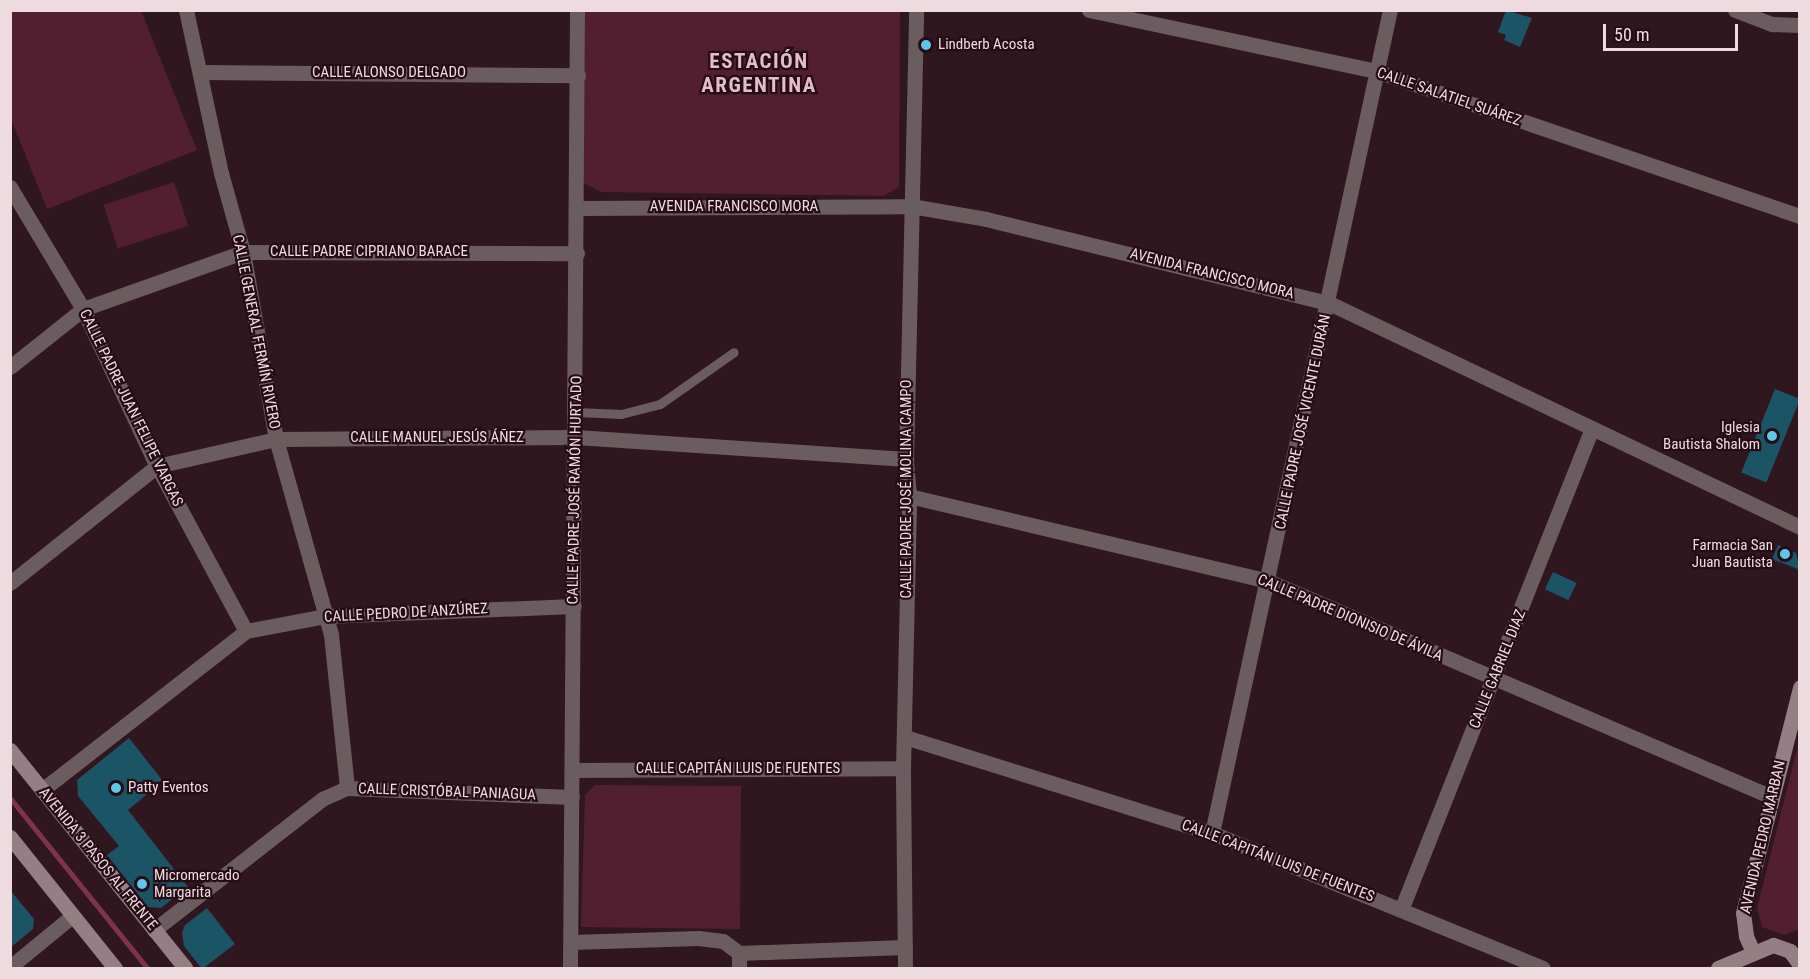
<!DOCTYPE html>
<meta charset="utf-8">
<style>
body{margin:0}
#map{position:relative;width:1810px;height:979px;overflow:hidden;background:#30161e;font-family:"Roboto Condensed",sans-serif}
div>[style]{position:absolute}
.green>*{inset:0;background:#521f31;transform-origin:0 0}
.stream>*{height:5px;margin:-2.5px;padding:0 2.5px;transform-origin:2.5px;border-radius:2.5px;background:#7d324d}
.building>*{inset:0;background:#1b5465;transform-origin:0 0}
.lane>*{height:9px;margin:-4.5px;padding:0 4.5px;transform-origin:4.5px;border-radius:4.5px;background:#6a5c5f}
.street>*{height:15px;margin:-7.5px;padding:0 7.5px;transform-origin:7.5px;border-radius:7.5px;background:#6a5c5f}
.secondary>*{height:15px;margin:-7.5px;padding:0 7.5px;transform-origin:7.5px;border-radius:7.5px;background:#957e84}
.dots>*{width:16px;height:16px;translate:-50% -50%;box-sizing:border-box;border:3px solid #250c15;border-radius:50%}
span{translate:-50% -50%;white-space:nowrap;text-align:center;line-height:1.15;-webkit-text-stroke:4.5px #250c15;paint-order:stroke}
.poi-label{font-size:15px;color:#eedbe0}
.left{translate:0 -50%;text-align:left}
.right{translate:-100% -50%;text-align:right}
.street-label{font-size:15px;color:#eedbe0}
.district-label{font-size:21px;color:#e3bec8;font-weight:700;letter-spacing:1.5px}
.frame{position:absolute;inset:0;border:12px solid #eedbe0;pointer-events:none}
.scale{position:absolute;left:1603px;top:24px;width:135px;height:27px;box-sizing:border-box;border:3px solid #eedbe0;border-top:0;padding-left:8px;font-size:18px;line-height:21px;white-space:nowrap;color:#eedbe0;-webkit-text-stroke:4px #250c15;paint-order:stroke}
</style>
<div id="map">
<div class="green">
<div style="clip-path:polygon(11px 10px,141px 11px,197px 150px,47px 209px,11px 119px)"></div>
<div style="clip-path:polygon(585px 11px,900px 11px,899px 187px,883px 196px,601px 192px,583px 183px)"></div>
<div style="left:174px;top:182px;width:46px;height:74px;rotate:72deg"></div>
<div style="clip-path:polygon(1799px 741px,1799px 929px,1784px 935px,1762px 927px,1757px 908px)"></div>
<div style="clip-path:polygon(595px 785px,741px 786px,740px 929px,581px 927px,585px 795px)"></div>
</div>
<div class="stream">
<div style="left:10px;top:798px;width:218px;rotate:51.1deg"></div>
</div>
<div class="building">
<div style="clip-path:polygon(1506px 10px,1532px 18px,1520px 47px,1504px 40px,1506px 35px,1498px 32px)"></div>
<div style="left:1775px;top:389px;width:27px;height:90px;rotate:22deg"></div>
<div style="clip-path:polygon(1778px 545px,1796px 553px,1800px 570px,1772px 559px)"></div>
<div style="left:1553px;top:572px;width:26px;height:19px;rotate:25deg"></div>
<div style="clip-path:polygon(129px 738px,163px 781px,128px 810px,188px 887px,161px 908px,148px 907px,107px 855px,119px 846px,78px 796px,77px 780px)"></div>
<div style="clip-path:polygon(10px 890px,34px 919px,33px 929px,10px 948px)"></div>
<div style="clip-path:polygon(207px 908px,235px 944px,202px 969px,184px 946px,182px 933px,185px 925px)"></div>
</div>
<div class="lane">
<div style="left:576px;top:412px;width:45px;rotate:2.5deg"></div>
<div style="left:621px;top:414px;width:40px;rotate:-14.4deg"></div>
<div style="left:660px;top:404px;width:90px;rotate:-35.1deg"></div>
</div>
<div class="street">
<div style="left:186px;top:10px;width:167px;rotate:77.9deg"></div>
<div style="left:221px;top:173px;width:82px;rotate:74.4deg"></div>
<div style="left:243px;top:252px;width:190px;rotate:80deg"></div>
<div style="left:276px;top:439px;width:204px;rotate:74.3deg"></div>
<div style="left:331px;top:635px;width:154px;rotate:84deg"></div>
<div style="left:1089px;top:10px;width:293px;rotate:12deg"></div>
<div style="left:1376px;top:71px;width:448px;rotate:18.9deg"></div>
<div style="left:1735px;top:10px;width:40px;rotate:21deg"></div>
<div style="left:1772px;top:24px;width:28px;rotate:2deg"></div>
<div style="left:200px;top:72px;width:378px;rotate:0.5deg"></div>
<div style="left:10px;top:187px;width:142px;rotate:59.1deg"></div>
<div style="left:83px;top:309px;width:174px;rotate:64.8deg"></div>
<div style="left:157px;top:466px;width:187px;rotate:61.7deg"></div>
<div style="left:578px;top:208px;width:333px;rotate:-0.3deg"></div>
<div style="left:911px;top:206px;width:76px;rotate:9.8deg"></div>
<div style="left:986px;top:219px;width:353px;rotate:13.8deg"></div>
<div style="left:1329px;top:303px;width:522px;rotate:25.44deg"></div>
<div style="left:10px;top:367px;width:93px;rotate:-38.5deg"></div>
<div style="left:83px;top:309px;width:170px;rotate:-19.6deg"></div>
<div style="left:243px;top:252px;width:334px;rotate:0.2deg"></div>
<div style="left:909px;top:496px;width:369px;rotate:13.3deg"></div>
<div style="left:1268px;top:581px;width:548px;rotate:23.2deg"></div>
<div style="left:10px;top:583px;width:188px;rotate:-38.5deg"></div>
<div style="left:157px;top:466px;width:122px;rotate:-12.8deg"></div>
<div style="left:276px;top:439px;width:300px;rotate:-0.4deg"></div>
<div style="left:576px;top:437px;width:331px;rotate:3.8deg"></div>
<div style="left:905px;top:737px;width:322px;rotate:17.4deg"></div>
<div style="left:1212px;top:833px;width:357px;rotate:22.2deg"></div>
<div style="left:572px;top:770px;width:331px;rotate:-0.3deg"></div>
<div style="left:42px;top:790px;width:259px;rotate:-37.9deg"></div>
<div style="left:246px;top:631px;width:80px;rotate:-10.8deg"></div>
<div style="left:325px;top:616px;width:249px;rotate:-2.3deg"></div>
<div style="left:1212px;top:833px;width:842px;rotate:-77.8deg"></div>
<div style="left:1401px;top:910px;width:518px;rotate:-68.38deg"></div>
<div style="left:154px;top:930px;width:213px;rotate:-37.9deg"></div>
<div style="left:322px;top:799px;width:27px;rotate:-24deg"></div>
<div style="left:347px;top:788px;width:225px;rotate:2.3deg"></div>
<div style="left:571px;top:942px;width:127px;rotate:-1.8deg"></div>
<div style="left:698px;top:938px;width:25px;rotate:7deg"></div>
<div style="left:723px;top:941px;width:20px;rotate:37deg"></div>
<div style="left:739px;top:953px;width:166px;rotate:-2.1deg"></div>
<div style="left:10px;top:967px;width:80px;rotate:-39.4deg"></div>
<div style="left:570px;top:968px;width:958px;rotate:-89.58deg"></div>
<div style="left:739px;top:968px;width:15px;rotate:-90deg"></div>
<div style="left:905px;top:968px;width:200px;rotate:-90.6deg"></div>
<div style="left:903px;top:768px;width:272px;rotate:-88.7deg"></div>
<div style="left:909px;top:496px;width:37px;rotate:-95deg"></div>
<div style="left:906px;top:459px;width:449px;rotate:-88.7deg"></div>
</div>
<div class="secondary">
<div style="left:10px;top:750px;width:280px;rotate:51.2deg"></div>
<div style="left:10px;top:837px;width:168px;rotate:51.3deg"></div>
<div style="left:1753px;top:952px;width:17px;rotate:-114deg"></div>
<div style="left:1746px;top:936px;width:23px;rotate:-97deg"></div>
<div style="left:1743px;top:913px;width:233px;rotate:-75.8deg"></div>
<div style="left:1718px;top:968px;width:60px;rotate:-22.7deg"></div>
<div style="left:1773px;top:945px;width:18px;rotate:19deg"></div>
<div style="left:1790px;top:951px;width:17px;rotate:54deg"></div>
</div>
<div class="dots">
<div style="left:926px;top:45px;background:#5cc7e8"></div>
<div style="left:1772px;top:436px;background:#5cc7e8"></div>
<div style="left:1785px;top:554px;background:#5cc7e8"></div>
<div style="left:116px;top:788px;background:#5cc7e8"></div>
<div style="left:142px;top:884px;background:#5cc7e8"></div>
</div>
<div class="poi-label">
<span class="left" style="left:938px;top:45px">Lindberb Acosta</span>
<span class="right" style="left:1760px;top:436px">Iglesia<br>Bautista Shalom</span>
<span class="right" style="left:1773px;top:554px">Farmacia San<br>Juan Bautista</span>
<span class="left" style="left:128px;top:788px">Patty Eventos</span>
<span class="left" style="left:154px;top:884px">Micromercado<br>Margarita</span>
</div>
<div class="street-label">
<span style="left:389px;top:73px">CALLE ALONSO DELGADO</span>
<span style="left:1449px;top:97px;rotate:19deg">CALLE SALATIEL SUÁREZ</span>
<span style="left:734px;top:207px">AVENIDA FRANCISCO MORA</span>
<span style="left:369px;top:252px">CALLE PADRE CIPRIANO BARACE</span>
<span style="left:1212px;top:274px;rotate:14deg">AVENIDA FRANCISCO MORA</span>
<span style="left:256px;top:332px;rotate:79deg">CALLE GENERAL FERMÍN RIVERO</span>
<span style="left:131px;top:408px;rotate:64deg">CALLE PADRE JUAN FELIPE VARGAS</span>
<span style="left:1303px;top:422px;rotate:-78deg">CALLE PADRE JOSÉ VICENTE DURÁN</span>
<span style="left:437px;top:438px">CALLE MANUEL JESÚS ÁÑEZ</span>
<span style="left:907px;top:489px;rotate:-90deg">CALLE PADRE JOSÉ MOLINA CAMPO</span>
<span style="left:575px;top:490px;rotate:-89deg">CALLE PADRE JOSÉ RAMÓN HURTADO</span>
<span style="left:406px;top:613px;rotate:-3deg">CALLE PEDRO DE ANZÚREZ</span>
<span style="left:1350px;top:618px;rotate:23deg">CALLE PADRE DIONISIO DE ÁVILA</span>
<span style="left:1498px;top:669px;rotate:-68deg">CALLE GABRIEL DIAZ</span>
<span style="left:738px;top:769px">CALLE CAPITÁN LUIS DE FUENTES</span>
<span style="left:447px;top:792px;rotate:2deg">CALLE CRISTÓBAL PANIAGUA</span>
<span style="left:1763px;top:837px;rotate:-77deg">AVENIDA PEDRO MARBAN</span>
<span style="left:98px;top:859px;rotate:51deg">AVENIDA 3 PASOS AL FRENTE</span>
<span style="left:1278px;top:861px;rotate:21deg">CALLE CAPITÁN LUIS DE FUENTES</span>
</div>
<div class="district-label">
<span style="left:759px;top:73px">ESTACIÓN<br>ARGENTINA</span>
</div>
<div class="frame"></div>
<div class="scale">50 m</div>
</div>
